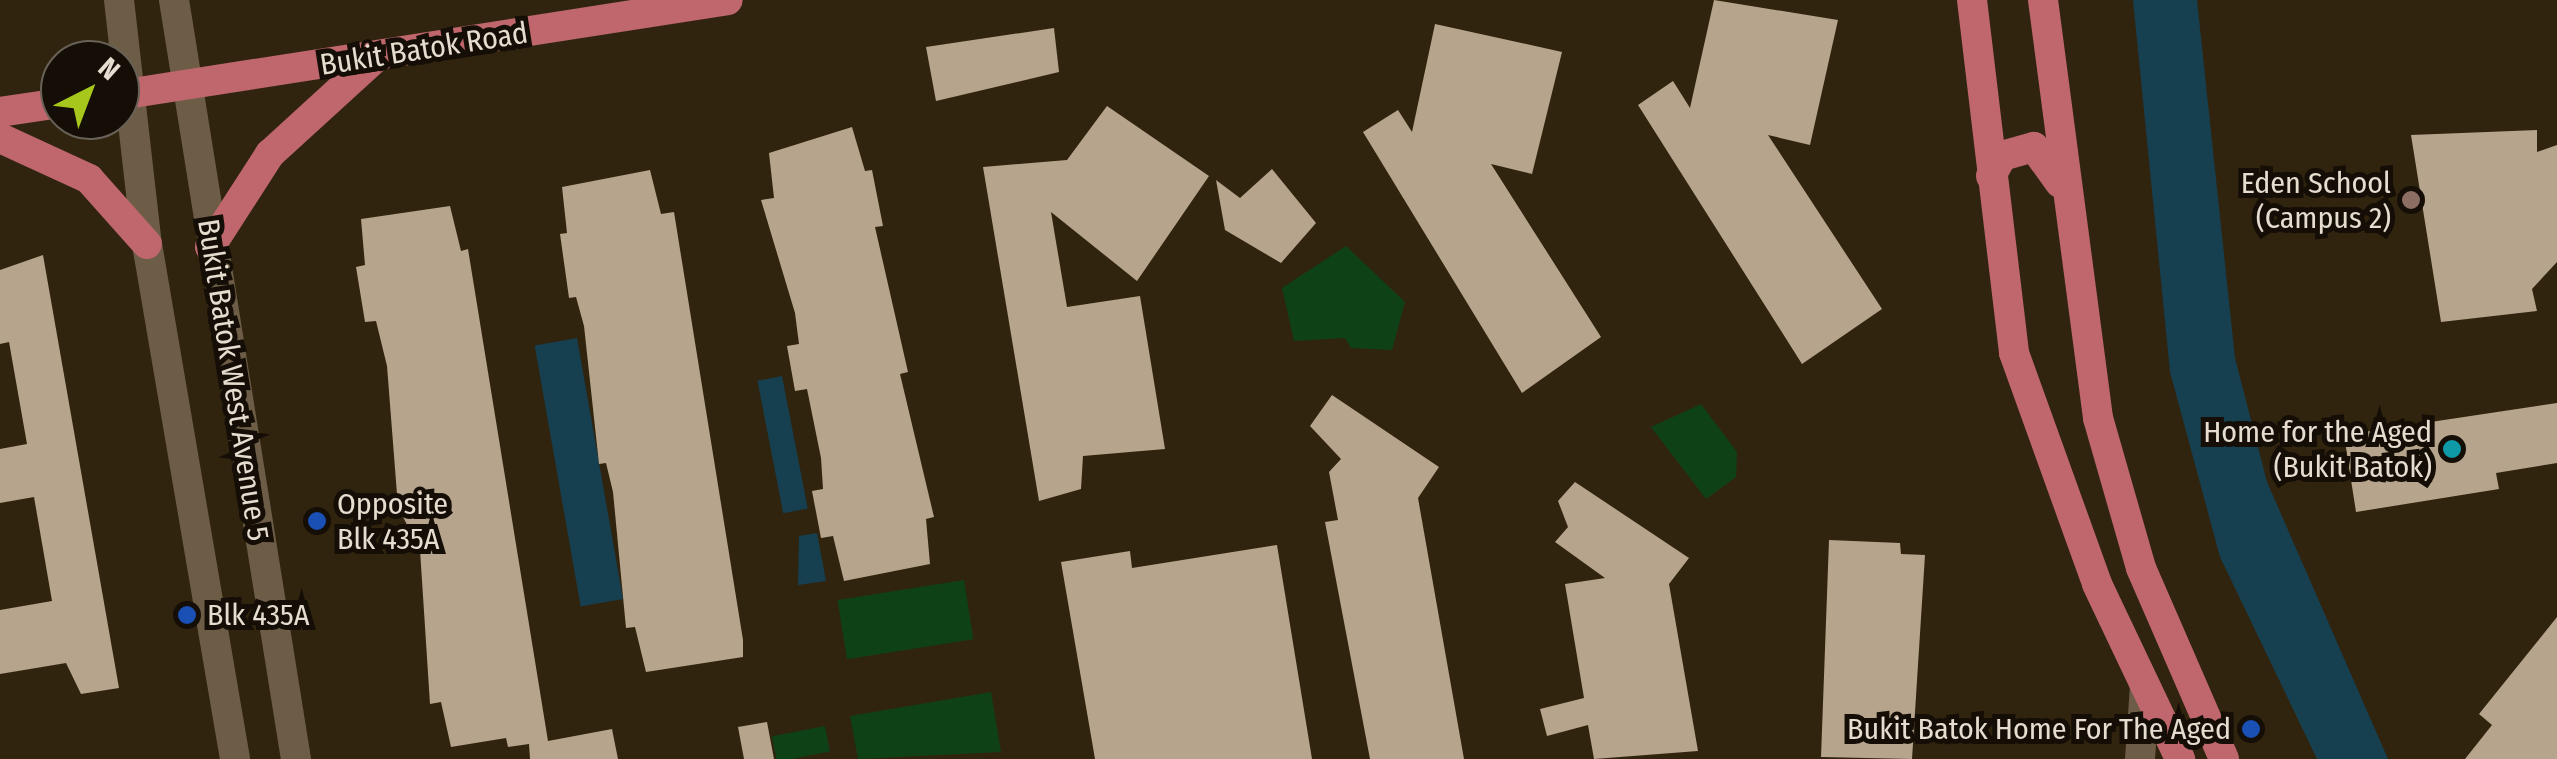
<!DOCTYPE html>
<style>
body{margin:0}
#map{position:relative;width:2557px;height:759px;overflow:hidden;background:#31240f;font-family:"Fira Sans Condensed",sans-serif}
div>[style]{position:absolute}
.green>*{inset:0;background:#0f4117;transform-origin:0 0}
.water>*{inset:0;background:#163f50;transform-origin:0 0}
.building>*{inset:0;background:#b6a48c}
.minor>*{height:30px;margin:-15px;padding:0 15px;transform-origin:15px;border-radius:15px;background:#6d5d47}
.major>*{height:30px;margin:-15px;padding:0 15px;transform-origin:15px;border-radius:15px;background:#bf676c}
.dots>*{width:28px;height:28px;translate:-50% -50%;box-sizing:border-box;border:5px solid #140e06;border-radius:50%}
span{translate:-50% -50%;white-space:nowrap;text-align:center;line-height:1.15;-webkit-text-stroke:10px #140e06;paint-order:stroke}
.street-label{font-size:30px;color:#e6ddd0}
.poi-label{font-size:30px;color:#e6ddd0}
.right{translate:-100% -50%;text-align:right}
.left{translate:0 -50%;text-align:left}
.north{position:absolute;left:40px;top:40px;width:100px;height:100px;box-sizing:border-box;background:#140e06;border:2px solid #686157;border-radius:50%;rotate:42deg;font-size:28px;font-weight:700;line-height:40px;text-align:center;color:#e6ddd0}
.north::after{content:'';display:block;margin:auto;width:35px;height:45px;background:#a8c71d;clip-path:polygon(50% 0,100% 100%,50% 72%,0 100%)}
</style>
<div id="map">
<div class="green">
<div style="clip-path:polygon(1346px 246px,1405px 302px,1392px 350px,1351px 348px,1345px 338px,1294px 341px,1282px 288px)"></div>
<div style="clip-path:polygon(1701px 404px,1737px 452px,1736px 477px,1706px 499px,1651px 427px)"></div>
<div style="left:964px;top:580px;width:60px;height:128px;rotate:81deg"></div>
<div style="clip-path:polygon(991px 692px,1001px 752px,858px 759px,850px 716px)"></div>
<div style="left:825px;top:726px;width:26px;height:54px;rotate:79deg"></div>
</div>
<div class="water">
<div style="clip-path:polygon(2133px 0,2197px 0,2235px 358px,2267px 482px,2388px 759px,2317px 759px,2220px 557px,2170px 372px)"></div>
<div style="left:577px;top:338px;width:265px;height:43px;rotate:80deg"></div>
<div style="left:782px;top:376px;width:135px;height:25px;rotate:79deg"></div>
<div style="clip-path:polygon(817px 533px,826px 581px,798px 585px,799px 536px)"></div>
</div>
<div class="building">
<div style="clip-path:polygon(1714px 0,1838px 20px,1810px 145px,1768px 135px,1882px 309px,1802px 364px,1638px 105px,1673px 81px,1690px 108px)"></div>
<div style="clip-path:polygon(1435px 24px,1562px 52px,1532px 174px,1491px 164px,1601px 337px,1522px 393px,1363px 132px,1398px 110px,1412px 132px)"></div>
<div style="clip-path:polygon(1054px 28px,1059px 72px,936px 101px,926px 47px)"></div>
<div style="clip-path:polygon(1107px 106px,1209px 176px,1137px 281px,1051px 212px,1067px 307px,1140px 296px,1165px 449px,1083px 456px,1081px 489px,1039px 501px,983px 167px,1067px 160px)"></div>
<div style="clip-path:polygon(852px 127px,865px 171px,872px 170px,883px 226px,875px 227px,908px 372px,900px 374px,934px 517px,926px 519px,930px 564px,844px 581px,833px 536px,821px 538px,812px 491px,823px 489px,821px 458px,807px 389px,795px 391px,787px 346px,799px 344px,795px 313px,761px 200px,774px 198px,769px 153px)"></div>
<div style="clip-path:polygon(2537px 130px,2537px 152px,2557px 145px,2557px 262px,2532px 289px,2537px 311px,2441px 322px,2411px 135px)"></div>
<div style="clip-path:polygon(1272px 169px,1316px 223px,1281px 263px,1225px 230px,1216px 180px,1240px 198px)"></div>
<div style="clip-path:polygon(650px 170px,661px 214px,674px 212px,743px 640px,743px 657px,646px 672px,635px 627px,626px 628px,613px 492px,606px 463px,599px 464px,584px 326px,576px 297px,569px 298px,560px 234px,567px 233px,562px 187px)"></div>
<div style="clip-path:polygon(450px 206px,461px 251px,468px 249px,548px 741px,612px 729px,618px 759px,530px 759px,529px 744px,508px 747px,506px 738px,451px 747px,441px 702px,430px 704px,420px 550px,398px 507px,387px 366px,376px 321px,365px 322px,356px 267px,365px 265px,361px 219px)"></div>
<div style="clip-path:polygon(43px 255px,119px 688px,81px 694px,66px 663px,0 674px,0 610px,52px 601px,34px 497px,0 503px,0 449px,27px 444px,9px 342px,0 344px,0 270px)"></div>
<div style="clip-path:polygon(1332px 395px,1439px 467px,1418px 498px,1464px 759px,1370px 759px,1325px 522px,1338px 520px,1329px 472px,1341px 459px,1310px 426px)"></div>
<div style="clip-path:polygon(2557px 403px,2557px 463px,2496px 473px,2499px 489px,2356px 512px,2344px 435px)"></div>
<div style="clip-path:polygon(1575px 482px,1689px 558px,1669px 584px,1698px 751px,1594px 759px,1588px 725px,1547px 736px,1540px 709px,1584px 698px,1565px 584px,1605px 578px,1555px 542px,1568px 527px,1558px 501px)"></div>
<div style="clip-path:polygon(1829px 540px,1900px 543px,1901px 554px,1925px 555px,1912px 759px,1821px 757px)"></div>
<div style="clip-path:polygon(1277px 545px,1312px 759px,1095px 759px,1061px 562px,1130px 551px,1132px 568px)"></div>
<div style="clip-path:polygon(2557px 617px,2557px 759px,2465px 759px,2492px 725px,2479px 714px)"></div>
<div style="clip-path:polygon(767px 722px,774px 759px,744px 759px,738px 727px)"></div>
</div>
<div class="minor">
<div style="left:119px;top:0;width:246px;rotate:83.5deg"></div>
<div style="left:147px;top:244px;width:522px;rotate:80.3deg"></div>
<div style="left:174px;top:0;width:769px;rotate:80.87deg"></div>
<div style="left:2140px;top:759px;width:73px;rotate:-86.1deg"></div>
</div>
<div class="major">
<div style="left:1972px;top:0;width:355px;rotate:83.2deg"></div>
<div style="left:2014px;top:353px;width:245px;rotate:70.2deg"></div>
<div style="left:2097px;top:584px;width:194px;rotate:64.6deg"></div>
<div style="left:2043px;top:0;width:422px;rotate:82.5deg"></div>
<div style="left:2098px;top:418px;width:156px;rotate:74deg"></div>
<div style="left:2141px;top:568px;width:208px;rotate:66.5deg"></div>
<div style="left:120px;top:95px;width:615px;rotate:-8.88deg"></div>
<div style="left:0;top:112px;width:61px;rotate:-8.5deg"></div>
<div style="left:0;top:138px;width:98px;rotate:24.7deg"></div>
<div style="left:89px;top:179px;width:87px;rotate:48.3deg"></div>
<div style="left:1991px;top:176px;width:23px;rotate:-61deg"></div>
<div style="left:2002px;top:156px;width:33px;rotate:-16deg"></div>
<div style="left:2034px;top:147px;width:44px;rotate:54.2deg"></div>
<div style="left:210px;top:247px;width:111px;rotate:-57.2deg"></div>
<div style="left:270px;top:154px;width:141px;rotate:-42.4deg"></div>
</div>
<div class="dots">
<div style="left:2411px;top:200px;background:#8d6e63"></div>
<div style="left:2452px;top:449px;background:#0f9aa8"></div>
<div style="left:317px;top:521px;background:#1a4fb4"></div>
<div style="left:187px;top:615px;background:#1a4fb4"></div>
<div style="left:2251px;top:729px;background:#1a4fb4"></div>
</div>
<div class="street-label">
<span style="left:424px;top:49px;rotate:-9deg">Bukit Batok Road</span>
<span style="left:233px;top:380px;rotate:81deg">Bukit Batok West Avenue 5</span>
</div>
<div class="poi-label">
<span class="right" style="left:2391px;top:200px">Eden School<br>(Campus 2)</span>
<span class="right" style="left:2432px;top:449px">Home for the Aged<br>(Bukit Batok)</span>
<span class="left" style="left:337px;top:521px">Opposite<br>Blk 435A</span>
<span class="left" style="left:207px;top:615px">Blk 435A</span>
<span class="right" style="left:2231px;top:729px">Bukit Batok Home For The Aged</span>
</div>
<div class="north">N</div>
</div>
